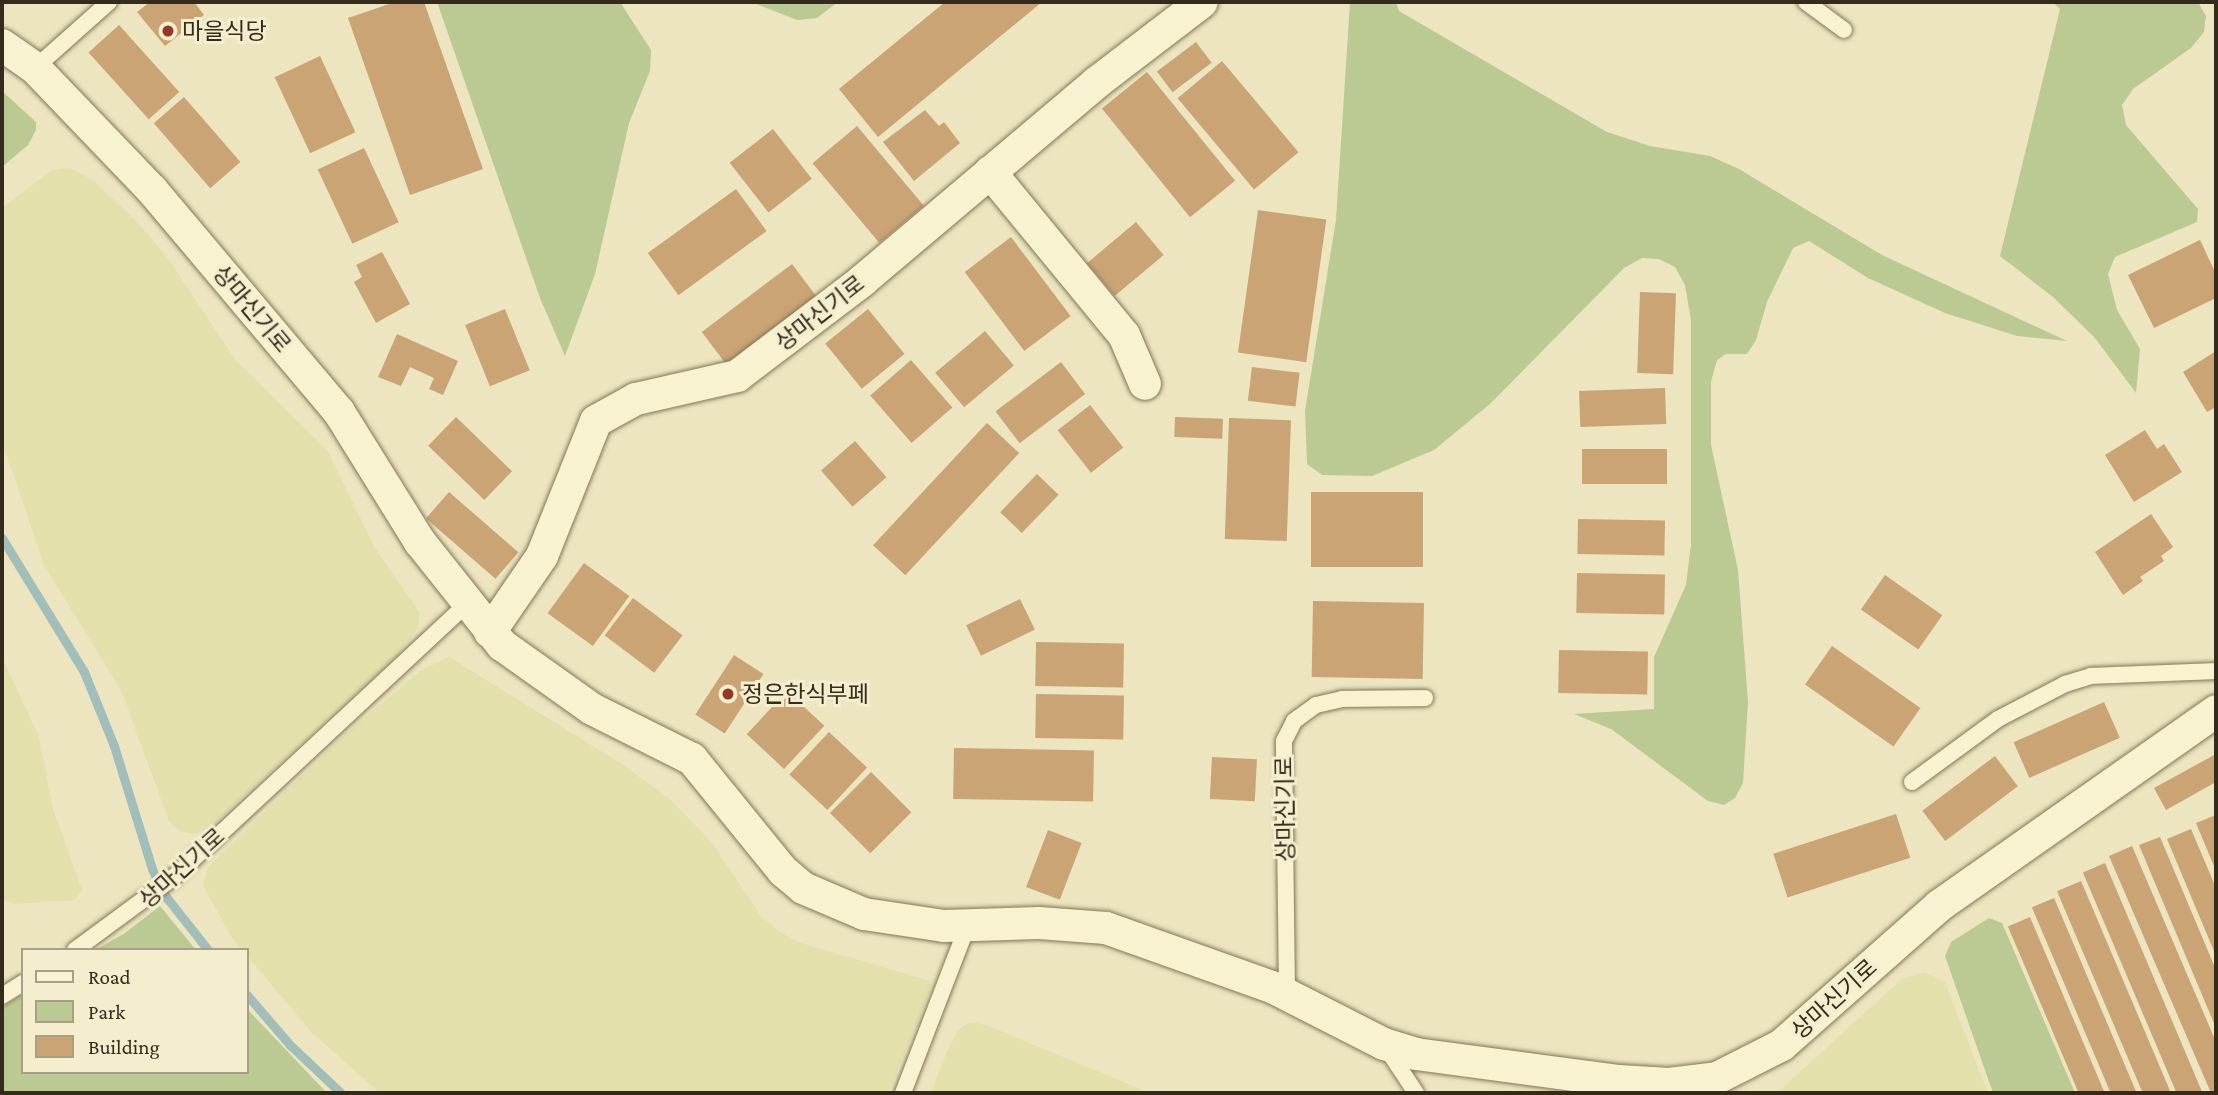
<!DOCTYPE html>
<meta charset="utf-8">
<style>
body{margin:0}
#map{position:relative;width:2218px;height:1095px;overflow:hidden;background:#ece5bf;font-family:"Crimson Pro","Noto Sans KR",serif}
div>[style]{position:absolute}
.farmland>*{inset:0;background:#e2e1ac}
.green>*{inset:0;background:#bbca93}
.stream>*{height:9px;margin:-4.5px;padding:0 4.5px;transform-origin:4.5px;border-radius:4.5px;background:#a2beba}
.building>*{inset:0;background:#caa475;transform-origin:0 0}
.roads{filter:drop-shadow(0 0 2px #847658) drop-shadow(0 0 2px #847658)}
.service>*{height:16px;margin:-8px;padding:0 8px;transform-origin:8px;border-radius:8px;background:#f8f2d1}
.minor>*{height:32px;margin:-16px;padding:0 16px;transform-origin:16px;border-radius:16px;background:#f8f2d1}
.dots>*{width:19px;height:19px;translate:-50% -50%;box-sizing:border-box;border:4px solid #f4eece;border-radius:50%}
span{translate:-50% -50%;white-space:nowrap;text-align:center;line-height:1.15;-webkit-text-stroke:6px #f4eece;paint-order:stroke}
.poi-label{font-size:23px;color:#342b1c}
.left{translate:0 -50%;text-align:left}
.street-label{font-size:23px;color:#342b1c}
.frame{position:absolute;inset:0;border:4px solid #342b1c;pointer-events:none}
.legend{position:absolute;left:21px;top:948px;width:228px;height:126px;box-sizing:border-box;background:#f4eece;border:2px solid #a7a087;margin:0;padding:9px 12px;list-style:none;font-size:21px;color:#342b1c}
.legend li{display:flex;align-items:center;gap:14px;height:35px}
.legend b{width:35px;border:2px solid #a7a087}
</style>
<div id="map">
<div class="farmland">
<div style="clip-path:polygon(70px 168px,93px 180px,139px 224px,167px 257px,236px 361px,327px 450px,375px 548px,420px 613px,418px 628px,394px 659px,212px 825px,195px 834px,181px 832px,169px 821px,121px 690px,44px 565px,2px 441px,2px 208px,52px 170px)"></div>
<div style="clip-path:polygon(2px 657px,39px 737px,53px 809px,82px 890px,75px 900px,13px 904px,2px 899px)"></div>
<div style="clip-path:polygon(449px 657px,620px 763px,671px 800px,710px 840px,761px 916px,779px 931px,798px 942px,930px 981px,932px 987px,888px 1093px,380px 1093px,311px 1032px,230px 935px,203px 885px,208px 867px,342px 737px,420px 671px)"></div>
<div style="clip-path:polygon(1924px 972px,1945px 982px,1988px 1093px,1777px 1093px,1902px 979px)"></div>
<div style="clip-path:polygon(970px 1022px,986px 1025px,1150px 1093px,931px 1093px,947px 1051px,959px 1029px)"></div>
</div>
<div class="green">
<div style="clip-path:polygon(437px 2px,620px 2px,651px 50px,650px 71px,629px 123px,595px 274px,565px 356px,540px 298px)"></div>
<div style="clip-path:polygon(751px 2px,838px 2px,817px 18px,797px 20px)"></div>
<div style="clip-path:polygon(1350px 2px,1396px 2px,1399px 11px,1607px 132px,1650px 146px,1710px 156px,1739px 169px,1882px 255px,2067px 341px,2017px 336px,1945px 313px,1868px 278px,1809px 241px,1793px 248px,1767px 302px,1756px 340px,1747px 354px,1726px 354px,1717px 360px,1711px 382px,1711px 445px,1738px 570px,1748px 702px,1743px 783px,1735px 798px,1724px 805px,1708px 801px,1611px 729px,1574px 714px,1654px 709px,1654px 657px,1686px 585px,1691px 544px,1691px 320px,1685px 285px,1675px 267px,1659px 259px,1642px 258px,1624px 268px,1491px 403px,1434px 450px,1372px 476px,1322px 475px,1307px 464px,1305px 411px,1336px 220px)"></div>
<div style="clip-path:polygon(2053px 2px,2198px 2px,2206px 16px,2204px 32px,2191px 48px,2133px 89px,2122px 105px,2126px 125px,2198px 209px,2197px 222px,2115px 257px,2108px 274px,2117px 310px,2140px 349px,2136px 393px,2095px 338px,2053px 297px,2000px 256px,2060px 9px)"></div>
<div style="clip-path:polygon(2px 91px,36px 122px,36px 130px,28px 145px,2px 167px)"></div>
<div style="clip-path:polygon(160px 906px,196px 950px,95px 950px,125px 933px)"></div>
<div style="clip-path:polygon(1989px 918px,2002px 923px,2075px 1093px,1993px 1093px,1945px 956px,1951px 942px)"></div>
<div style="clip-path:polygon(23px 994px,23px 1072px,247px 1072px,247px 1009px,327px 1093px,2px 1093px,2px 1007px)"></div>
</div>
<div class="stream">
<div style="left:2px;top:538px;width:157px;rotate:58.5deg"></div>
<div style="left:84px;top:672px;width:80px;rotate:67.9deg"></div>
<div style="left:114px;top:746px;width:129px;rotate:72.8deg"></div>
<div style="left:152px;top:869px;width:33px;rotate:63deg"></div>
<div style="left:167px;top:898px;width:66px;rotate:51.7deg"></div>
<div style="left:247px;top:995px;width:66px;rotate:49.3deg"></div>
<div style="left:290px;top:1045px;width:70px;rotate:43.3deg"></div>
</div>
<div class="building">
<div style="clip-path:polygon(150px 2px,194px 2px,204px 15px,165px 46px,137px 12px)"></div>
<div style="clip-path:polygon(395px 2px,424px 2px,483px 169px,410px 195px,348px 18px)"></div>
<div style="clip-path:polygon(945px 2px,1042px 2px,878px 137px,839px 89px)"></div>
<div style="left:119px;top:25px;width:90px;height:41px;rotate:48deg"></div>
<div style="left:1196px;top:42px;width:26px;height:49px;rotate:53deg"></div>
<div style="left:320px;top:56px;width:84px;height:50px;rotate:65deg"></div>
<div style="left:1222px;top:61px;width:119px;height:58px;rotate:50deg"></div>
<div style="left:1147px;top:72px;width:140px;height:58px;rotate:51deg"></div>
<div style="left:184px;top:97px;width:86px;height:40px;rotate:49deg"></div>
<div style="clip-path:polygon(925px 110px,939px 126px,944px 122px,960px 143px,914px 181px,883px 142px)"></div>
<div style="left:857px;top:126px;width:104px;height:58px;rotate:50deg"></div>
<div style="left:773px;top:129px;width:63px;height:55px;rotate:52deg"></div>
<div style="left:364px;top:148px;width:82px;height:51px;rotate:65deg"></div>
<div style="left:736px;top:189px;width:52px;height:109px;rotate:54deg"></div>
<div style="left:1258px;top:210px;width:69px;height:144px;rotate:8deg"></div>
<div style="left:1136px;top:222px;width:43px;height:64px;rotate:50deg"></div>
<div style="left:1011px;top:237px;width:99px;height:58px;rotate:53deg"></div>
<div style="clip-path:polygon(2200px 240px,2216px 274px,2216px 298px,2154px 328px,2128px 275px)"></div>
<div style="clip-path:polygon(382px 252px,410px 304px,376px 323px,354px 282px,362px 277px,356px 265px)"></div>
<div style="left:792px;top:264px;width:48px;height:113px;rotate:53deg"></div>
<div style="left:1640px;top:292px;width:36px;height:81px;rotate:2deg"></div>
<div style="left:505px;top:309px;width:66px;height:43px;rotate:68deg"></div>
<div style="left:868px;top:309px;width:58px;height:55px;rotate:51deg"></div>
<div style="left:985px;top:331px;width:45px;height:65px;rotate:50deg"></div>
<div style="clip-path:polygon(397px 334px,458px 361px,443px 395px,429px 389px,434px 378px,410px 367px,401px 386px,378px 377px)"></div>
<div style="clip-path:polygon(2216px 351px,2216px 407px,2207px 412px,2183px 372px)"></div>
<div style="left:911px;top:360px;width:63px;height:54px;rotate:49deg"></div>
<div style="left:1061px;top:362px;width:40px;height:82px;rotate:53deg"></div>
<div style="left:1252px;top:367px;width:48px;height:34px;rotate:7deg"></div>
<div style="left:1665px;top:388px;width:36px;height:86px;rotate:88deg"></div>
<div style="left:1090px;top:405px;width:54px;height:41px;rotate:52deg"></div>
<div style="left:456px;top:417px;width:78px;height:40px;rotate:44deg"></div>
<div style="left:1175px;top:417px;width:48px;height:20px;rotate:2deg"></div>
<div style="left:1229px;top:418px;width:62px;height:121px;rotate:2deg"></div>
<div style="left:987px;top:423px;width:44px;height:167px;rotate:43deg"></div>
<div style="clip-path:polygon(2145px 430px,2157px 449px,2164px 444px,2182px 472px,2134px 502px,2105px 455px)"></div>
<div style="left:855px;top:441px;width:48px;height:45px;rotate:49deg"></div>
<div style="left:1667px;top:449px;width:35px;height:85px;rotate:90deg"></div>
<div style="left:1037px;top:474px;width:30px;height:53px;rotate:44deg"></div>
<div style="left:449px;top:492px;width:92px;height:35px;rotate:41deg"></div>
<div style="left:1311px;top:492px;width:112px;height:75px"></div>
<div style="clip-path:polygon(2151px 514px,2173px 547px,2161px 556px,2164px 561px,2140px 577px,2143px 581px,2123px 595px,2095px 552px)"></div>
<div style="left:1578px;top:519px;width:87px;height:35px;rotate:1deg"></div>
<div style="left:584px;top:563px;width:56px;height:62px;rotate:36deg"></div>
<div style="left:1577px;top:573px;width:88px;height:40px;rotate:1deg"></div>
<div style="left:1885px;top:575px;width:70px;height:42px;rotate:35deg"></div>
<div style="left:633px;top:598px;width:62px;height:47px;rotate:37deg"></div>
<div style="left:1020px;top:599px;width:34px;height:60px;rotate:64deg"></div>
<div style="left:1313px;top:601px;width:111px;height:76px;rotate:1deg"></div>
<div style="left:1036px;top:642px;width:88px;height:44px;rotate:1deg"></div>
<div style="left:1832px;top:646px;width:108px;height:47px;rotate:35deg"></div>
<div style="left:1559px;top:650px;width:89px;height:43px;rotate:1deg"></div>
<div style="left:734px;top:655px;width:35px;height:71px;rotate:33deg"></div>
<div style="left:787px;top:691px;width:51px;height:59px;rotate:43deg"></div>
<div style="left:1036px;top:694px;width:88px;height:44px;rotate:1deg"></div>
<div style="left:2104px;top:702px;width:39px;height:99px;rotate:66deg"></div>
<div style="left:829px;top:732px;width:52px;height:58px;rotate:43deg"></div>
<div style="left:954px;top:748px;width:140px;height:51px;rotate:1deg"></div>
<div style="clip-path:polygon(2216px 754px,2216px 782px,2166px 810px,2154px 788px)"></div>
<div style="left:1995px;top:756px;width:38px;height:91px;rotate:53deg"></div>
<div style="left:1212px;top:757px;width:45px;height:42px;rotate:3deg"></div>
<div style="left:871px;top:772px;width:57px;height:58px;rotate:45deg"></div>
<div style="left:1896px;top:814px;width:46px;height:129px;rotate:72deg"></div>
<div style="clip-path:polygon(2216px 815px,2216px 871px,2196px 823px)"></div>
<div style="clip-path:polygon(2191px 829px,2216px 888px,2216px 956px,2167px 839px)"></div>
<div style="left:1048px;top:830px;width:36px;height:61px;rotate:21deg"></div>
<div style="clip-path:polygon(2160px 837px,2216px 970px,2216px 1028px,2139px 845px)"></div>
<div style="clip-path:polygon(2132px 846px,2216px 1042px,2216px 1093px,2211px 1093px,2109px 856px)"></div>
<div style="left:2105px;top:863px;width:250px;height:24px;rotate:67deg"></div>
<div style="left:2081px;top:881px;width:231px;height:26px;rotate:67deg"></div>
<div style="left:2054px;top:898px;width:212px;height:24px;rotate:67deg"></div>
<div style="left:2030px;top:917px;width:192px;height:24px;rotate:67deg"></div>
</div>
<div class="roads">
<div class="service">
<div style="left:1806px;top:2px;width:47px;rotate:36.4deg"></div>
<div style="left:35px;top:68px;width:99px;rotate:-41.7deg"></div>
<div style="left:1912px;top:782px;width:107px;rotate:-36.2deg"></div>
<div style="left:1998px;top:719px;width:76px;rotate:-27.6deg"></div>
<div style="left:2065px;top:684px;width:27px;rotate:-17deg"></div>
<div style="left:2091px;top:676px;width:125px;rotate:-2.3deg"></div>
<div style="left:75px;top:950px;width:123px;rotate:-36.4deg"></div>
<div style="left:174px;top:877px;width:399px;rotate:-43deg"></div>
<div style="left:1287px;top:994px;width:253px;rotate:-90.7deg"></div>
<div style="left:1284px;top:741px;width:22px;rotate:-63deg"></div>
<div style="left:1294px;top:721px;width:27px;rotate:-36deg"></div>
<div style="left:1316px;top:705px;width:27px;rotate:-13deg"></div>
<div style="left:1342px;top:699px;width:83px;rotate:-0.7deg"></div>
<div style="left:2px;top:996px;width:25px;rotate:-32deg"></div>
<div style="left:1385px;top:1046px;width:56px;rotate:56.6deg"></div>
<div style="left:903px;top:1093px;width:178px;rotate:-68.9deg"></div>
</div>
<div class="minor">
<div style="left:2px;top:45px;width:40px;rotate:34.9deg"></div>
<div style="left:35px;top:68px;width:169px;rotate:46.2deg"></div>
<div style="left:152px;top:190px;width:290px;rotate:49.9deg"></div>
<div style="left:339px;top:412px;width:153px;rotate:58.1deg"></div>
<div style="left:420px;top:542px;width:132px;rotate:51.5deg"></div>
<div style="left:502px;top:645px;width:110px;rotate:35.4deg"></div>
<div style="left:592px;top:709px;width:112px;rotate:26.6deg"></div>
<div style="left:692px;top:759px;width:144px;rotate:50.9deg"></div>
<div style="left:783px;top:871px;width:26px;rotate:40deg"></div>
<div style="left:803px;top:888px;width:66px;rotate:23.1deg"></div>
<div style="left:864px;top:914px;width:81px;rotate:8.5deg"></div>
<div style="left:944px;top:926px;width:95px;rotate:-1.8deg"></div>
<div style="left:1039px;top:923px;width:67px;rotate:4.3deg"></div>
<div style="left:1106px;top:928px;width:176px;rotate:19.6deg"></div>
<div style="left:1272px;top:987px;width:126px;rotate:27deg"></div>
<div style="left:1384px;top:1044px;width:34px;rotate:17deg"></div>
<div style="left:1416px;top:1054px;width:205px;rotate:7.6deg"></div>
<div style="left:1619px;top:1081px;width:50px;rotate:3.4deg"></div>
<div style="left:1669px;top:1084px;width:48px;rotate:-7.1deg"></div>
<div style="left:1717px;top:1078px;width:73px;rotate:-26.9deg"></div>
<div style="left:1782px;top:1045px;width:210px;rotate:-41.5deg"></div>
<div style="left:1939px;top:906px;width:339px;rotate:-35.1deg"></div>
<div style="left:990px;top:172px;width:211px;rotate:50.6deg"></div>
<div style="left:1124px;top:335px;width:53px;rotate:66.8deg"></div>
<div style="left:490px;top:632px;width:92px;rotate:-55.6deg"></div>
<div style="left:542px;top:556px;width:145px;rotate:-68.2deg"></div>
<div style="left:596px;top:421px;width:46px;rotate:-28.8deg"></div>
<div style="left:636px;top:399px;width:104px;rotate:-12.8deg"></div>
<div style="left:737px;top:376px;width:157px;rotate:-37.2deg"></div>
<div style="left:862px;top:281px;width:307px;rotate:-40.2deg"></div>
<div style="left:1096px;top:83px;width:133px;rotate:-37.4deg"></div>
</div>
</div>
<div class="dots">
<div style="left:168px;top:31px;background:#913829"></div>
<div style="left:728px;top:694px;background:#913829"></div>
</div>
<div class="poi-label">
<span class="left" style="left:182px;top:31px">마을식당</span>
<span class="left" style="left:742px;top:694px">정은한식부페</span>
</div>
<div class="street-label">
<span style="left:252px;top:309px;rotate:50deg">상마신기로</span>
<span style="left:820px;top:313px;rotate:-38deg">상마신기로</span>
<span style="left:1285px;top:809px;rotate:-91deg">상마신기로</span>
<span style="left:182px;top:868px;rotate:-42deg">상마신기로</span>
<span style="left:1834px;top:999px;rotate:-42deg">상마신기로</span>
</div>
<div class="frame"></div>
<ul class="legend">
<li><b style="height:9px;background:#f8f2d1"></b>Road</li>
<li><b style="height:19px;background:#bbca93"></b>Park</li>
<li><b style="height:19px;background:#caa475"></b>Building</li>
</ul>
</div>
